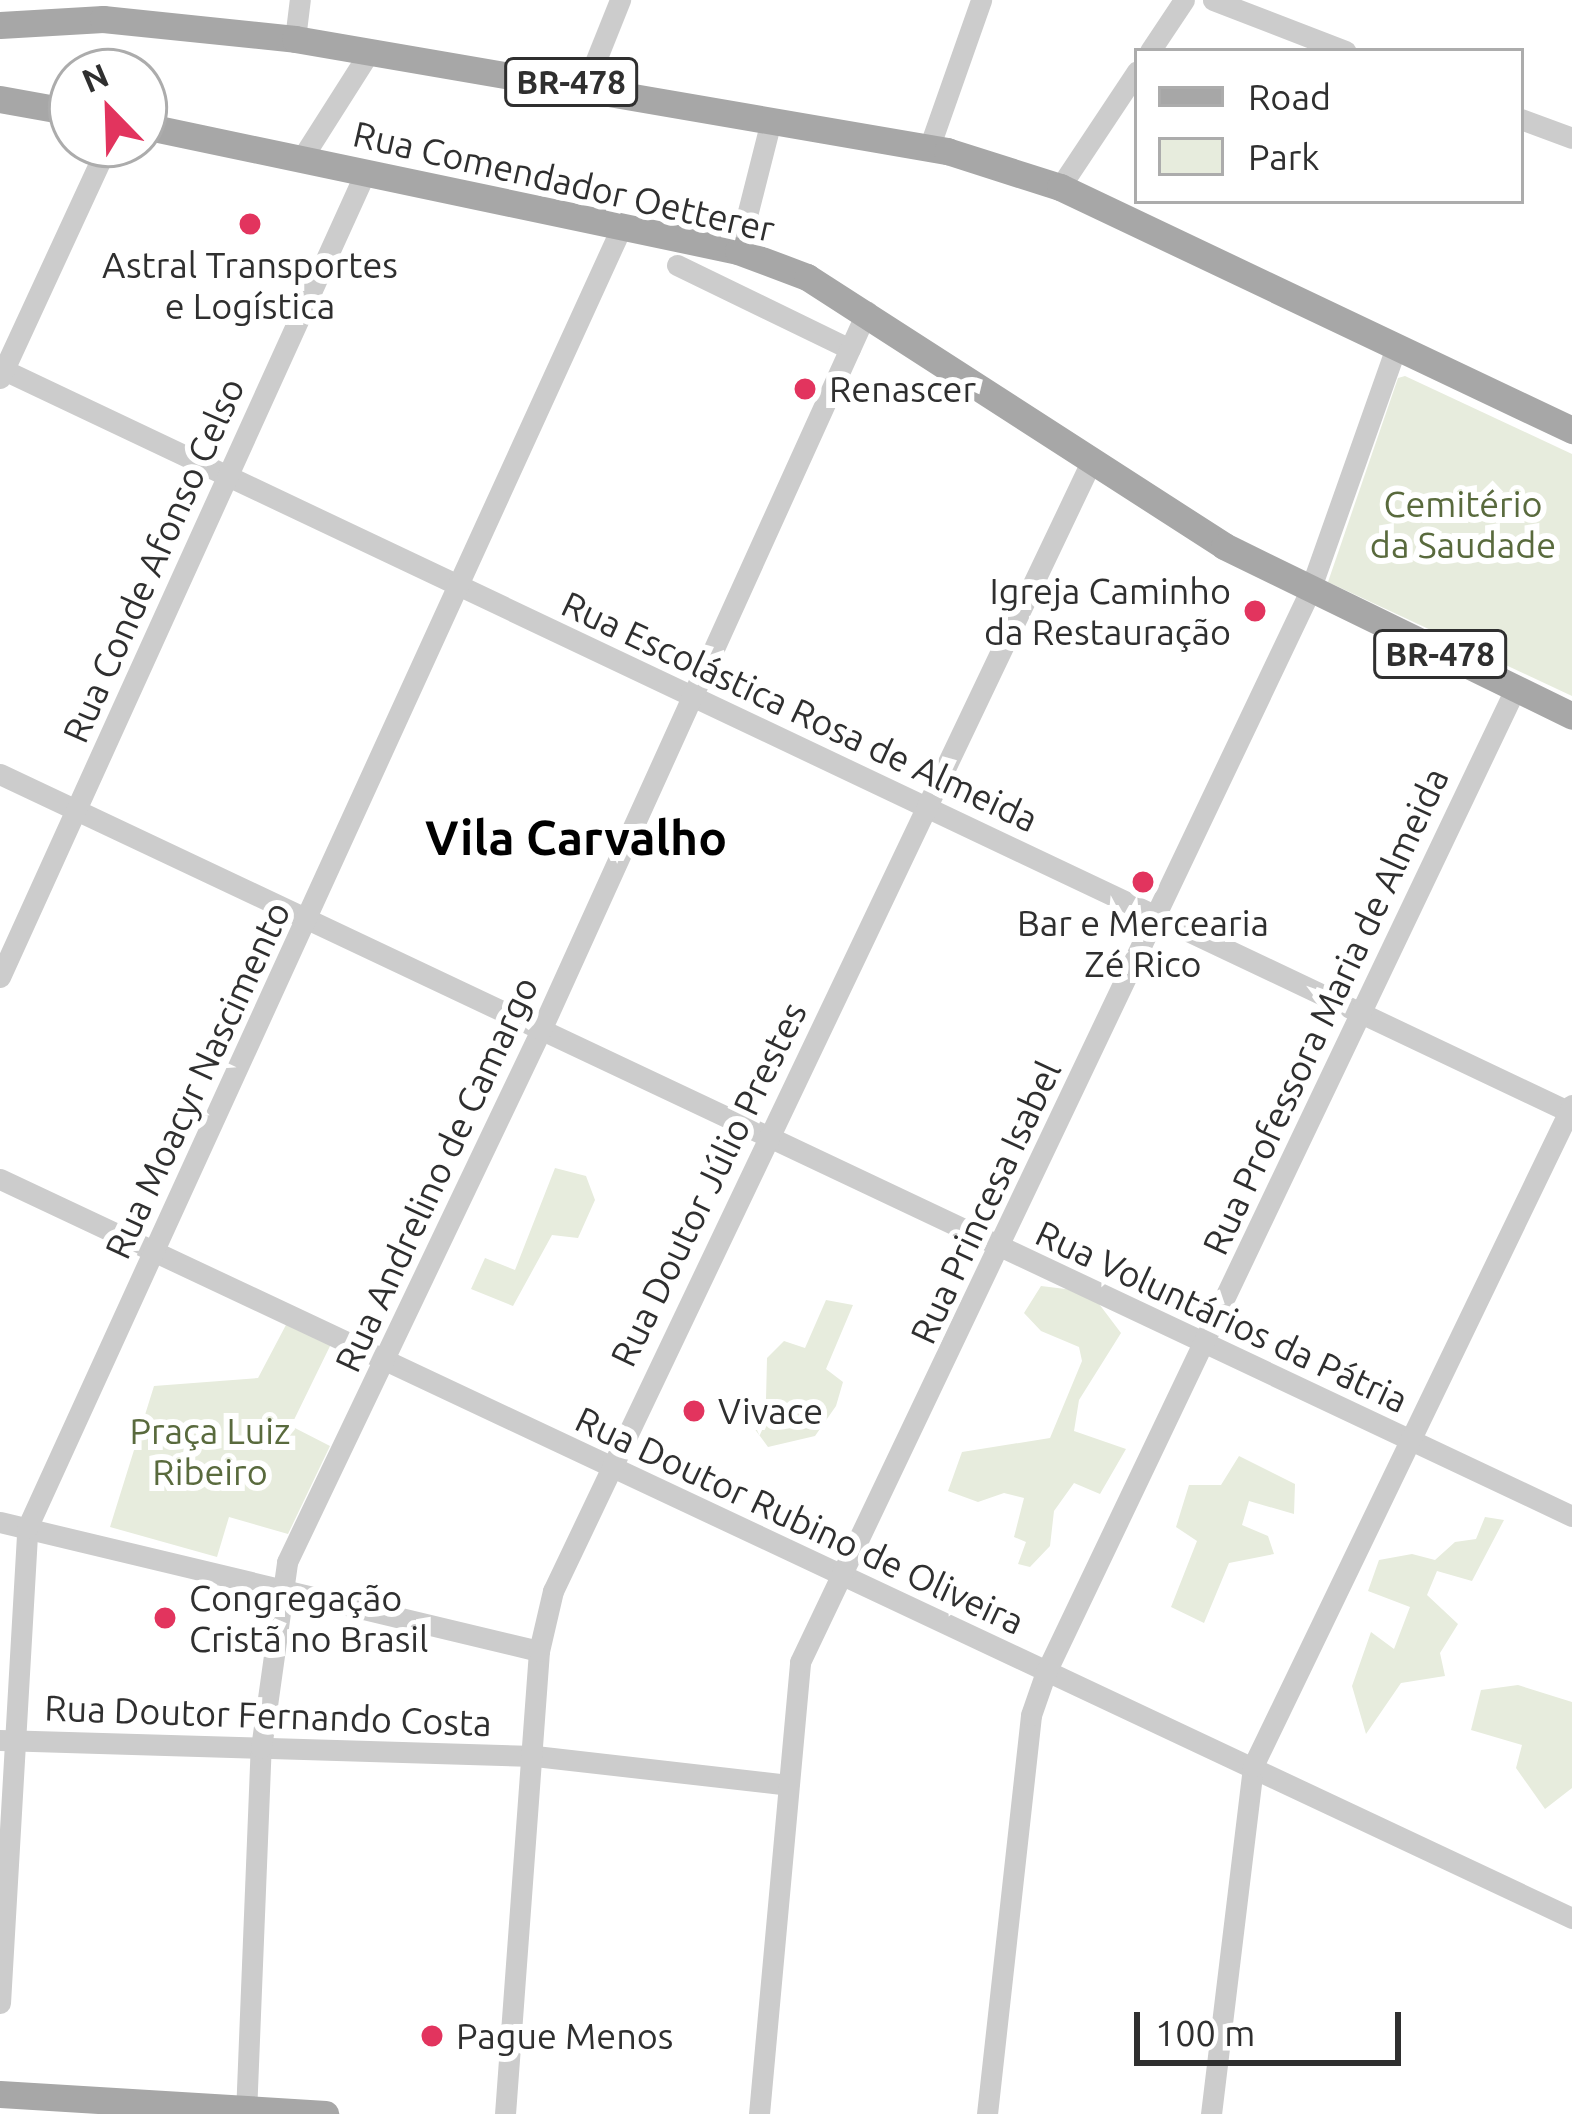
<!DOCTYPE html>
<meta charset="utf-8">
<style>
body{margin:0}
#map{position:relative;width:1572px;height:2114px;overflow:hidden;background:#fff;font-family:Ubuntu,sans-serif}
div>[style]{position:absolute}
.green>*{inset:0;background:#e7ecdd}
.minor>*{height:21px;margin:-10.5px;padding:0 10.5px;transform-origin:10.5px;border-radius:10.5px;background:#ccc}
.major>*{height:27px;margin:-13.5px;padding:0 13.5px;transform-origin:13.5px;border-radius:13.5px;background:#a7a7a7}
.dots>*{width:33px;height:33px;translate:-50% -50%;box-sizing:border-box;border:6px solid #fff;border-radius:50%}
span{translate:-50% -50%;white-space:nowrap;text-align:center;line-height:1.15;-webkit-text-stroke:12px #fff;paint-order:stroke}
.shield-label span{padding:3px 9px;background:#fff;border:3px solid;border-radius:9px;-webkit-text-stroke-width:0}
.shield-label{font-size:33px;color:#2f2f2f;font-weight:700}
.street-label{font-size:36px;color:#2f2f2f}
.poi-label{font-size:36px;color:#2f2f2f}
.left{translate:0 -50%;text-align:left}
.right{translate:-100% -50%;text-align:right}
.park-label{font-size:36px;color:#596a3d}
.district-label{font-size:48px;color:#000;font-weight:700}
.legend{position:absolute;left:1134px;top:48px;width:390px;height:156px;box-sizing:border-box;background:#fff;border:3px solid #acacac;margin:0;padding:15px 21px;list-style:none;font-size:36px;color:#2f2f2f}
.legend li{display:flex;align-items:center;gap:24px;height:60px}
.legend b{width:60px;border:3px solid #acacac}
.north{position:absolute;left:48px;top:48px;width:120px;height:120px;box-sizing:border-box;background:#fff;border:3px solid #acacac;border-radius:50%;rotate:337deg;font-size:33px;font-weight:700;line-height:48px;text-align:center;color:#2f2f2f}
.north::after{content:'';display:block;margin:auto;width:42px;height:54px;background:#e2345e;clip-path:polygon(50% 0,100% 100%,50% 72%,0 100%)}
.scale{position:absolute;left:1134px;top:2012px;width:267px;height:54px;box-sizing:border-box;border:6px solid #2f2f2f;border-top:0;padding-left:15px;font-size:36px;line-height:42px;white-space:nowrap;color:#2f2f2f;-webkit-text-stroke:9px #fff;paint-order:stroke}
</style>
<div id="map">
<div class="green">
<div style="clip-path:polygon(1405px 376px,1572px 454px,1572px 696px,1328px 582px,1398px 378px)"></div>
<div style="clip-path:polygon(555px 1168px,586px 1176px,595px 1200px,578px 1238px,552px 1235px,513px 1306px,471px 1289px,485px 1258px,515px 1270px)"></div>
<div style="clip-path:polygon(1041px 1286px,1090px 1292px,1121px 1333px,1079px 1400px,1074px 1431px,1126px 1449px,1100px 1494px,1074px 1483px,1054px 1511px,1050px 1546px,1030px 1567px,1018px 1564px,1026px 1542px,1014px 1537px,1024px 1498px,1004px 1493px,978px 1502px,948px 1491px,962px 1452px,1050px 1438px,1082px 1361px,1079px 1347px,1041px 1331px,1024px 1313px)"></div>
<div style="clip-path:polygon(826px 1300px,853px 1305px,826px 1369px,843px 1382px,836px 1406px,815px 1436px,768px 1447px,754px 1428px,766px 1399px,767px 1358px,784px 1341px,805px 1348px)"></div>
<div style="clip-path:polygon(287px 1323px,332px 1342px,291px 1426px,330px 1446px,288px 1534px,229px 1517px,217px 1557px,110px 1527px,154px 1386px,258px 1378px)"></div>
<div style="clip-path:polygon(1239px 1456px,1295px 1484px,1294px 1514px,1249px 1501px,1242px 1525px,1268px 1536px,1274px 1554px,1229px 1563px,1204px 1623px,1171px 1607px,1197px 1541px,1176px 1527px,1189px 1485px,1221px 1485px)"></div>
<div style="clip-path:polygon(1485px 1517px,1504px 1520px,1472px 1581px,1437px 1571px,1427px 1595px,1458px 1624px,1440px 1653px,1445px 1676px,1401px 1683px,1366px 1734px,1352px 1686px,1371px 1632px,1394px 1649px,1410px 1607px,1368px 1591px,1379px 1560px,1412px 1554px,1435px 1560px,1455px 1542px,1476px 1539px)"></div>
<div style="clip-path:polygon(1518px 1685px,1572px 1702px,1572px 1788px,1545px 1809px,1516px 1768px,1522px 1745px,1471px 1730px,1481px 1690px)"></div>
</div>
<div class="minor">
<div style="left:1213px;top:0;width:142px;rotate:21.1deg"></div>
<div style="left:295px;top:39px;width:39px;rotate:-83deg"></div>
<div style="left:1150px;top:51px;width:61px;rotate:-56.3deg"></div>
<div style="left:586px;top:85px;width:92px;rotate:-68.2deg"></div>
<div style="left:1521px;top:119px;width:54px;rotate:20.4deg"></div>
<div style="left:929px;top:148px;width:157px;rotate:-70.6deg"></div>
<div style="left:302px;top:158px;width:127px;rotate:-57.6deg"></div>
<div style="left:1060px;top:187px;width:139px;rotate:-56.4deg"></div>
<div style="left:738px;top:251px;width:134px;rotate:-75.8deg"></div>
<div style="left:677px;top:265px;width:192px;rotate:25.9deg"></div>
<div style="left:0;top:368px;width:1740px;rotate:25.36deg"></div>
<div style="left:0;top:378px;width:258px;rotate:-65.2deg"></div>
<div style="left:0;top:774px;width:1738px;rotate:25.27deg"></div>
<div style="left:0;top:977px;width:885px;rotate:-65.58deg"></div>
<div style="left:0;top:1179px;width:1737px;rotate:25.18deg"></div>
<div style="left:0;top:1522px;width:554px;rotate:13.46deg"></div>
<div style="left:0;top:1740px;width:535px;rotate:1.71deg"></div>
<div style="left:535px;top:1756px;width:255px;rotate:6.5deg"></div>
<div style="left:0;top:2003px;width:476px;rotate:-86.7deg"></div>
<div style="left:27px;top:1528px;width:1432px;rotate:-65.44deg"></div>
<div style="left:246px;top:2114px;width:366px;rotate:-87.7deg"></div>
<div style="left:261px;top:1748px;width:188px;rotate:-82deg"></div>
<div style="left:287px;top:1562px;width:590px;rotate:-64.48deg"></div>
<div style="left:541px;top:1030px;width:789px;rotate:-65.61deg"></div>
<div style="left:505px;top:2114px;width:464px;rotate:-85.8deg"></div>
<div style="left:539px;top:1651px;width:62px;rotate:-76.9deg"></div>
<div style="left:553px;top:1591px;width:1248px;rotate:-64.52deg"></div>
<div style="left:759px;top:2114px;width:454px;rotate:-84.8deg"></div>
<div style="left:800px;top:1662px;width:1184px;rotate:-64.54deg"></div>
<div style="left:1309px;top:593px;width:261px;rotate:-70.5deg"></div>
<div style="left:987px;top:2114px;width:401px;rotate:-83.7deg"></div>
<div style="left:1031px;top:1715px;width:46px;rotate:-70.8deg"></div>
<div style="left:1046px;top:1672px;width:1089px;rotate:-64.49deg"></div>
<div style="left:1211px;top:2114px;width:351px;rotate:-83.1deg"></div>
<div style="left:1253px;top:1766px;width:734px;rotate:-64.24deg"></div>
</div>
<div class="major">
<div style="left:0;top:25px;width:103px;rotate:-3.3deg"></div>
<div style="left:103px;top:19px;width:193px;rotate:5.9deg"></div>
<div style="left:295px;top:39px;width:662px;rotate:9.75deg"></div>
<div style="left:947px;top:151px;width:119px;rotate:17.7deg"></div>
<div style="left:1060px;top:187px;width:567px;rotate:25.39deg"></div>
<div style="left:0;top:99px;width:73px;rotate:10.2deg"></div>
<div style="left:144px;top:126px;width:607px;rotate:11.88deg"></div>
<div style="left:738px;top:251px;width:74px;rotate:20.6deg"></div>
<div style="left:807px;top:277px;width:496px;rotate:32.8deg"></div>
<div style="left:1224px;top:546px;width:387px;rotate:26deg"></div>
<div style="left:0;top:2094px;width:326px;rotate:3.5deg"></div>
</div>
<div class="dots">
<div style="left:250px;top:224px;background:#e2345e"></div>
<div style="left:805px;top:389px;background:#e2345e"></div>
<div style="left:1255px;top:611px;background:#e2345e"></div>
<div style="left:1143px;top:882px;background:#e2345e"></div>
<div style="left:694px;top:1411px;background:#e2345e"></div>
<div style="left:165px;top:1618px;background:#e2345e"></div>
<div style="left:432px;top:2036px;background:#e2345e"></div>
</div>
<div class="shield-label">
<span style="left:571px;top:82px">BR-478</span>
<span style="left:1440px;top:654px">BR-478</span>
</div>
<div class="street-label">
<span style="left:564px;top:181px;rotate:13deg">Rua Comendador Oetterer</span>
<span style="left:153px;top:560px;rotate:-66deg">Rua Conde Afonso Celso</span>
<span style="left:800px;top:711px;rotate:25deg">Rua Escolástica Rosa de Almeida</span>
<span style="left:1325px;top:1011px;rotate:-65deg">Rua Professora Maria de Almeida</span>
<span style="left:197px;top:1080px;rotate:-65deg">Rua Moacyr Nascimento</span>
<span style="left:436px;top:1174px;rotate:-65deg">Rua Andrelino de Camargo</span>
<span style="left:708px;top:1184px;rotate:-64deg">Rua Doutor Júlio Prestes</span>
<span style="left:985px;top:1202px;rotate:-65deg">Rua Princesa Isabel</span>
<span style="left:1222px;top:1316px;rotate:25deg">Rua Voluntários da Pátria</span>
<span style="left:800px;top:1520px;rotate:25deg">Rua Doutor Rubino de Oliveira</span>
<span style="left:268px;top:1715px;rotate:2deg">Rua Doutor Fernando Costa</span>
</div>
<div class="poi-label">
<span style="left:250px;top:285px">Astral Transportes<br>e Logística</span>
<span class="left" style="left:829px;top:389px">Renascer</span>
<span class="right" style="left:1231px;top:611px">Igreja Caminho<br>da Restauração</span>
<span style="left:1143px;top:943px">Bar e Mercearia<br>Zé Rico</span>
<span class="left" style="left:718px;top:1411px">Vivace</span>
<span class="left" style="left:189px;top:1618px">Congregação<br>Cristã no Brasil</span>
<span class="left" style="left:456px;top:2036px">Pague Menos</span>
</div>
<div class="park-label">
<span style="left:1463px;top:524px">Cemitério<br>da Saudade</span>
<span style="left:210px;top:1451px">Praça Luiz<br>Ribeiro</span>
</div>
<div class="district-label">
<span style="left:576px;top:838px">Vila Carvalho</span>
</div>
<ul class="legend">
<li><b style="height:15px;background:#a7a7a7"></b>Road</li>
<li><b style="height:33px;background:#e7ecdd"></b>Park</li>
</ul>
<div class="north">N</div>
<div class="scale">100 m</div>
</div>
